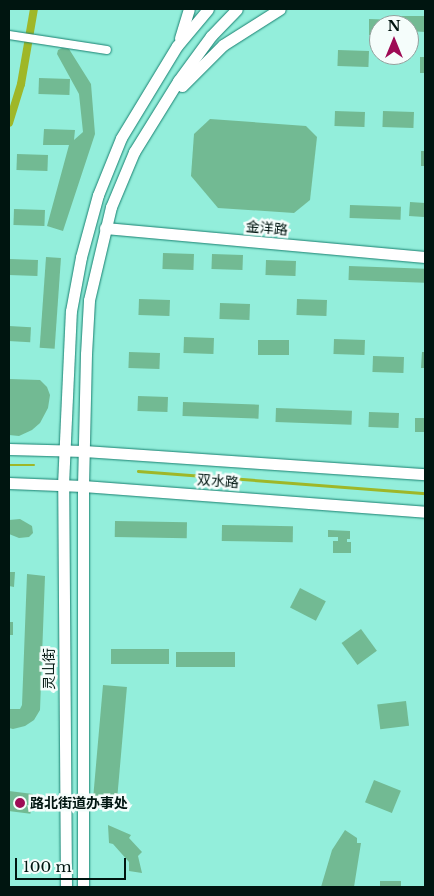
<!DOCTYPE html>
<meta charset="utf-8">
<style>
body{margin:0}
#map{position:relative;width:434px;height:896px;overflow:hidden;background:#93eedb;font-family:"Libre Baskerville","Noto Sans SC",serif}
div>[style]{position:absolute}
.stream>*{height:2.5px;margin:-1.25px;padding:0 1.25px;transform-origin:1.25px;border-radius:1.25px;background:#9fb728}
.canal>*{height:8px;margin:-4px;padding:0 4px;transform-origin:4px;border-radius:4px;background:#9fb728}
.building>*{inset:0;background:#72ba93;transform-origin:0 0}
.roads{filter:drop-shadow(0 0 1px #188070) drop-shadow(0 0 1px #188070)}
.street>*{height:8px;margin:-4px;padding:0 4px;transform-origin:4px;border-radius:4px;background:#fff}
.secondary>*{height:11px;margin:-5.5px;padding:0 5.5px;transform-origin:5.5px;border-radius:5.5px;background:#fff}
.dots>*{width:14px;height:14px;translate:-50% -50%;box-sizing:border-box;border:2px solid #f5fdfb;border-radius:50%}
span{translate:-50% -50%;white-space:nowrap;text-align:center;line-height:1.15;-webkit-text-stroke:5px #f5fdfb;paint-order:stroke}
.street-label{font-size:14px;color:#001510}
.poi-label{font-size:14px;color:#001510;font-weight:700}
.left{translate:0 -50%;text-align:left}
.frame{position:absolute;inset:0;border:10px solid #001510;pointer-events:none}
.north{position:absolute;left:369px;top:15px;width:50px;height:50px;box-sizing:border-box;background:#f5fdfb;border:1px solid #93a09d;border-radius:50%;rotate:0deg;font-size:14px;font-weight:700;line-height:20px;text-align:center;color:#001510}
.north::after{content:'';display:block;margin:auto;width:18px;height:22px;background:#9e0b55;clip-path:polygon(50% 0,100% 100%,50% 72%,0 100%)}
.scale{position:absolute;left:15px;top:858px;width:111px;height:22px;box-sizing:border-box;border:2px solid #001510;border-top:0;padding-left:6px;font-size:15px;line-height:18px;white-space:nowrap;color:#001510;-webkit-text-stroke:4px #f5fdfb;paint-order:stroke}
</style>
<div id="map">
<div class="stream">
<div style="left:9px;top:465px;width:25px"></div>
<div style="left:138px;top:471px;width:288px;rotate:4.4deg"></div>
</div>
<div class="canal">
<div style="left:9px;top:123px;width:41px;rotate:-72.9deg"></div>
<div style="left:21px;top:84px;width:76px;rotate:-80.2deg"></div>
</div>
<div class="building">
<div style="clip-path:polygon(400px 16px,425px 16px,425px 32px,409px 31px,409px 25px,379px 25px,379px 35px,369px 35px,369px 19px,400px 20px)"></div>
<div style="clip-path:polygon(62px 48px,69px 49px,91px 84px,95px 134px,63px 231px,47px 226px,69px 145px,43px 145px,44px 129px,75px 130px,74px 140px,83px 132px,79px 94px,57px 54px,58px 50px)"></div>
<div style="left:338px;top:50px;width:31px;height:16px;rotate:2deg"></div>
<div style="left:420px;top:57px;width:5px;height:16px"></div>
<div style="left:39px;top:78px;width:31px;height:16px;rotate:2deg"></div>
<div style="left:335px;top:111px;width:30px;height:15px;rotate:2deg"></div>
<div style="left:383px;top:111px;width:31px;height:16px;rotate:2deg"></div>
<div style="clip-path:polygon(210px 119px,306px 126px,317px 137px,310px 200px,294px 213px,218px 208px,191px 176px,194px 134px)"></div>
<div style="left:421px;top:151px;width:4px;height:15px"></div>
<div style="left:17px;top:154px;width:31px;height:16px;rotate:2deg"></div>
<div style="left:410px;top:202px;width:15px;height:14px;rotate:4deg"></div>
<div style="left:350px;top:205px;width:51px;height:13px;rotate:2deg"></div>
<div style="left:14px;top:209px;width:31px;height:16px;rotate:2deg"></div>
<div style="left:163px;top:253px;width:31px;height:16px;rotate:2deg"></div>
<div style="left:212px;top:254px;width:31px;height:15px;rotate:2deg"></div>
<div style="left:46px;top:257px;width:15px;height:91px;rotate:4deg"></div>
<div style="left:9px;top:259px;width:29px;height:16px;rotate:2deg"></div>
<div style="left:266px;top:260px;width:30px;height:15px;rotate:2deg"></div>
<div style="left:349px;top:266px;width:76px;height:14px;rotate:2deg"></div>
<div style="left:139px;top:299px;width:31px;height:16px;rotate:2deg"></div>
<div style="left:297px;top:299px;width:30px;height:16px;rotate:2deg"></div>
<div style="left:220px;top:303px;width:30px;height:16px;rotate:2deg"></div>
<div style="left:9px;top:326px;width:22px;height:15px;rotate:3deg"></div>
<div style="left:184px;top:337px;width:30px;height:16px;rotate:2deg"></div>
<div style="left:334px;top:339px;width:31px;height:15px;rotate:2deg"></div>
<div style="left:258px;top:340px;width:31px;height:15px"></div>
<div style="left:129px;top:352px;width:31px;height:16px;rotate:2deg"></div>
<div style="clip-path:polygon(422px 352px,425px 352px,425px 368px,421px 368px)"></div>
<div style="left:373px;top:356px;width:31px;height:16px;rotate:2deg"></div>
<div style="clip-path:polygon(9px 379px,40px 380px,47px 387px,50px 395px,48px 408px,40px 423px,32px 430px,19px 436px,9px 435px)"></div>
<div style="left:138px;top:396px;width:30px;height:15px;rotate:2deg"></div>
<div style="left:183px;top:402px;width:76px;height:14px;rotate:2deg"></div>
<div style="left:276px;top:408px;width:76px;height:14px;rotate:2deg"></div>
<div style="left:369px;top:412px;width:30px;height:15px;rotate:2deg"></div>
<div style="left:415px;top:418px;width:10px;height:14px"></div>
<div style="clip-path:polygon(20px 519px,32px 526px,33px 533px,29px 537px,19px 538px,9px 534px,9px 520px)"></div>
<div style="left:115px;top:521px;width:72px;height:16px;rotate:1deg"></div>
<div style="left:222px;top:525px;width:71px;height:16px;rotate:1deg"></div>
<div style="clip-path:polygon(328px 530px,350px 531px,350px 539px,347px 539px,347px 542px,351px 542px,351px 553px,333px 553px,333px 541px,338px 541px,338px 537px,328px 537px)"></div>
<div style="clip-path:polygon(9px 572px,15px 572px,14px 587px,9px 586px)"></div>
<div style="clip-path:polygon(27px 574px,45px 576px,40px 710px,34px 720px,25px 726px,13px 729px,9px 728px,9px 709px,20px 709px,22px 705px)"></div>
<div style="left:300px;top:588px;width:29px;height:22px;rotate:27deg"></div>
<div style="left:9px;top:622px;width:4px;height:13px"></div>
<div style="left:361px;top:629px;width:27px;height:24px;rotate:54deg"></div>
<div style="left:111px;top:649px;width:58px;height:15px"></div>
<div style="left:176px;top:652px;width:59px;height:15px"></div>
<div style="left:103px;top:685px;width:24px;height:123px;rotate:5deg"></div>
<div style="left:406px;top:701px;width:25px;height:29px;rotate:83deg"></div>
<div style="left:374px;top:780px;width:29px;height:24px;rotate:22deg"></div>
<div style="left:9px;top:791px;width:24px;height:20px;rotate:7deg"></div>
<div style="clip-path:polygon(108px 825px,131px 835px,129px 838px,142px 852px,138px 856px,142px 873px,129px 871px,129px 862px,113px 844px,109px 843px)"></div>
<div style="clip-path:polygon(345px 830px,357px 838px,357px 843px,361px 843px,354px 887px,321px 887px,332px 850px)"></div>
<div style="left:380px;top:881px;width:21px;height:6px"></div>
</div>
<div class="roads">
<div class="street">
<div style="left:9px;top:35px;width:99px;rotate:8.7deg"></div>
</div>
<div class="secondary">
<div style="left:180px;top:38px;width:30px;rotate:-73deg"></div>
<div style="left:182px;top:86px;width:58px;rotate:-45deg"></div>
<div style="left:223px;top:45px;width:67px;rotate:-32.3deg"></div>
<div style="left:105px;top:228px;width:321px;rotate:5.2deg"></div>
<div style="left:9px;top:449px;width:75px;rotate:1.5deg"></div>
<div style="left:84px;top:451px;width:342px;rotate:3.9deg"></div>
<div style="left:9px;top:483px;width:74px;rotate:2.3deg"></div>
<div style="left:83px;top:486px;width:343px;rotate:4.3deg"></div>
<div style="left:66px;top:887px;width:402px;rotate:-90.4deg"></div>
<div style="left:63px;top:485px;width:174px;rotate:-87.4deg"></div>
<div style="left:71px;top:311px;width:55px;rotate:-79.5deg"></div>
<div style="left:81px;top:257px;width:64px;rotate:-74.7deg"></div>
<div style="left:98px;top:195px;width:61px;rotate:-68deg"></div>
<div style="left:121px;top:138px;width:108px;rotate:-58.7deg"></div>
<div style="left:177px;top:46px;width:48px;rotate:-50deg"></div>
<div style="left:83px;top:887px;width:401px;rotate:-90deg"></div>
<div style="left:83px;top:486px;width:132px;rotate:-88.7deg"></div>
<div style="left:86px;top:354px;width:54px;rotate:-86.8deg"></div>
<div style="left:89px;top:300px;width:96px;rotate:-76.7deg"></div>
<div style="left:111px;top:207px;width:60px;rotate:-67.3deg"></div>
<div style="left:134px;top:152px;width:84px;rotate:-58.2deg"></div>
<div style="left:178px;top:81px;width:56px;rotate:-53.7deg"></div>
<div style="left:211px;top:36px;width:37px;rotate:-46deg"></div>
</div>
</div>
<div class="dots">
<div style="left:20px;top:803px;background:#9e0b55"></div>
</div>
<div class="street-label">
<span style="left:267px;top:228px;rotate:5deg">金洋路</span>
<span style="left:218px;top:481px;rotate:4deg">双水路</span>
<span style="left:49px;top:669px;rotate:-90deg">灵山街</span>
</div>
<div class="poi-label">
<span class="left" style="left:30px;top:803px">路北街道办事处</span>
</div>
<div class="frame"></div>
<div class="north">N</div>
<div class="scale">100 m</div>
</div>
